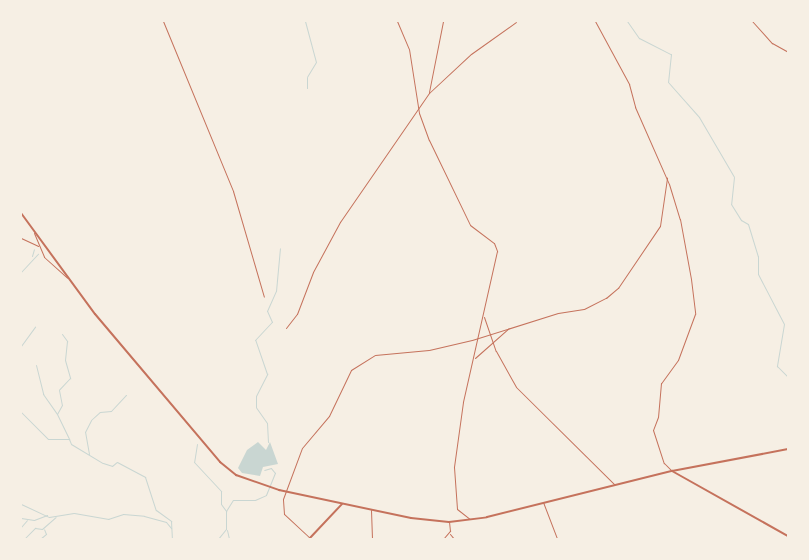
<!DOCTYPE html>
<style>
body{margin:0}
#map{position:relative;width:809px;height:560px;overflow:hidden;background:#f6efe4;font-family:"Roboto Condensed",sans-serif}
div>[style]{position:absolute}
.water>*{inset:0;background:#c9d6d2}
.stream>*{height:1px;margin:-0.5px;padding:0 0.5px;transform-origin:0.5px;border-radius:0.5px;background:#c9d6d2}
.minor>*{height:1px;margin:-0.5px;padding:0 0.5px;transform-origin:0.5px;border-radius:0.5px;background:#c5725c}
.tertiary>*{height:2px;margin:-1px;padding:0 1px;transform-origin:1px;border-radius:1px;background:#c5725c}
span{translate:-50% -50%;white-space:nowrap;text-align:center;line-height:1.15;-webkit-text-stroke:4px #f6efe4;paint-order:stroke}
.frame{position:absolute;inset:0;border:22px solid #f6efe4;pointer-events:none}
</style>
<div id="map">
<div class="water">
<div style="clip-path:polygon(258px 442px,266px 450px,270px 442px,278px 464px,263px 467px,260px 476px,242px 473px,238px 468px,247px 450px)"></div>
</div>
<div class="stream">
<div style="left:305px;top:21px;width:42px;rotate:75deg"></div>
<div style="left:316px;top:62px;width:17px;rotate:121deg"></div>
<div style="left:307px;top:77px;width:11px;rotate:90deg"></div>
<div style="left:627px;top:21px;width:21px;rotate:55deg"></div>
<div style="left:639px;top:38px;width:36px;rotate:27deg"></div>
<div style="left:671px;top:54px;width:28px;rotate:96deg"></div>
<div style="left:668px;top:82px;width:47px;rotate:48.5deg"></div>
<div style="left:699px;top:117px;width:69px;rotate:59.7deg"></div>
<div style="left:734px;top:177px;width:27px;rotate:96deg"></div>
<div style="left:731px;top:204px;width:19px;rotate:58deg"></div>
<div style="left:741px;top:220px;width:8px;rotate:30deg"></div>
<div style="left:748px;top:224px;width:34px;rotate:73deg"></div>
<div style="left:758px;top:256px;width:18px;rotate:90deg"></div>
<div style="left:758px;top:274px;width:56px;rotate:62.5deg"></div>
<div style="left:784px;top:324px;width:43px;rotate:99.5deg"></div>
<div style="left:777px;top:366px;width:16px;rotate:45deg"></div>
<div style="left:32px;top:256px;width:7px;rotate:-74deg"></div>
<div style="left:21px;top:272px;width:25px;rotate:-47deg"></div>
<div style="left:62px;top:334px;width:9px;rotate:54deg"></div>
<div style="left:67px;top:341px;width:19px;rotate:96deg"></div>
<div style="left:65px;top:360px;width:19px;rotate:74deg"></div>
<div style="left:70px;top:378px;width:16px;rotate:133deg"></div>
<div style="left:59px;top:390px;width:15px;rotate:79deg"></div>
<div style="left:62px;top:405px;width:10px;rotate:119deg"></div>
<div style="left:57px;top:414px;width:28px;rotate:64deg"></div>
<div style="left:21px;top:346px;width:24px;rotate:-54deg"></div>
<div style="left:36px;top:365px;width:30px;rotate:76deg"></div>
<div style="left:43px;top:394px;width:24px;rotate:55deg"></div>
<div style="left:21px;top:412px;width:38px;rotate:45deg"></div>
<div style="left:48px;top:439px;width:21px"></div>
<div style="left:69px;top:439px;width:5px;rotate:68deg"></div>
<div style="left:71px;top:444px;width:37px;rotate:31deg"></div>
<div style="left:103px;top:463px;width:9px;rotate:18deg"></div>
<div style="left:112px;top:466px;width:6px;rotate:-39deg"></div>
<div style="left:117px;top:462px;width:32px;rotate:28deg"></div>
<div style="left:145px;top:477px;width:35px;rotate:72deg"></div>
<div style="left:156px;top:510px;width:19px;rotate:36deg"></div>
<div style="left:171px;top:521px;width:18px;rotate:87deg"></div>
<div style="left:268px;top:442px;width:19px;rotate:-93deg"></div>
<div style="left:267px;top:423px;width:19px;rotate:-125deg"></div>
<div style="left:256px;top:407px;width:11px;rotate:-90deg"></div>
<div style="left:256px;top:396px;width:25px;rotate:-63deg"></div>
<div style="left:267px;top:374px;width:36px;rotate:-109deg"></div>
<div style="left:255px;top:340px;width:25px;rotate:-47deg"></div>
<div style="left:272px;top:322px;width:12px;rotate:-114deg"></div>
<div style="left:267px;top:311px;width:22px;rotate:-66deg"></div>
<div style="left:276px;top:291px;width:43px;rotate:-84.7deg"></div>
<div style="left:197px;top:444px;width:18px;rotate:99deg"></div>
<div style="left:194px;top:462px;width:40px;rotate:47deg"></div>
<div style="left:221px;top:491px;width:13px;rotate:90deg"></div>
<div style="left:221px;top:504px;width:9px;rotate:54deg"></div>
<div style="left:226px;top:511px;width:18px;rotate:90deg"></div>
<div style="left:226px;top:529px;width:13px;rotate:129deg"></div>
<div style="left:89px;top:454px;width:22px;rotate:-100deg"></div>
<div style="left:85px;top:432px;width:13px;rotate:-63deg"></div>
<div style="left:91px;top:420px;width:12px;rotate:-42deg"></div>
<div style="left:100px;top:412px;width:11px;rotate:-5deg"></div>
<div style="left:111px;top:411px;width:22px;rotate:-47deg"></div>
<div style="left:21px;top:504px;width:31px;rotate:25deg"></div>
<div style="left:49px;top:517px;width:25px;rotate:-9deg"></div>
<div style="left:74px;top:513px;width:35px;rotate:10deg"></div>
<div style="left:108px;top:519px;width:16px;rotate:-18deg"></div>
<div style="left:123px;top:514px;width:21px;rotate:5deg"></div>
<div style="left:144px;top:516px;width:23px;rotate:15deg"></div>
<div style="left:166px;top:522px;width:8px;rotate:50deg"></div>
<div style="left:226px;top:511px;width:13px;rotate:-58deg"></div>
<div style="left:233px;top:500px;width:22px"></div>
<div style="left:255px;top:500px;width:12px;rotate:-24deg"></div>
<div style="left:266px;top:495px;width:24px;rotate:-68deg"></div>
<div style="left:275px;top:473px;width:6px;rotate:-129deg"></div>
<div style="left:271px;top:468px;width:7px;rotate:164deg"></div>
<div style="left:21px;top:518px;width:13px;rotate:9deg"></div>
<div style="left:34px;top:520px;width:14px;rotate:-21deg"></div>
<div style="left:21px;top:527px;width:9px;rotate:-49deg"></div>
<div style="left:227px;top:530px;width:9px;rotate:77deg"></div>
<div style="left:24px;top:539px;width:16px;rotate:-45deg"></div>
<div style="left:35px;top:528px;width:7px;rotate:8deg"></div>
<div style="left:42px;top:529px;width:18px;rotate:-41deg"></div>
<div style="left:40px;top:539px;width:8px;rotate:-40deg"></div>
<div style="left:46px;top:534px;width:5px;rotate:-112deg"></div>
</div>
<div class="minor">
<div style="left:163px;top:21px;width:184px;rotate:67.6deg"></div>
<div style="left:233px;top:191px;width:110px;rotate:73.7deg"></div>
<div style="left:397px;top:21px;width:30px;rotate:67deg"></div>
<div style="left:409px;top:49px;width:65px;rotate:81.1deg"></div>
<div style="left:419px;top:113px;width:29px;rotate:70deg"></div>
<div style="left:429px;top:140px;width:94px;rotate:64.2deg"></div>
<div style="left:470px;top:225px;width:30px;rotate:37deg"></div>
<div style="left:494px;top:243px;width:9px;rotate:69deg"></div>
<div style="left:497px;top:251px;width:155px;rotate:102.7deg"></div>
<div style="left:463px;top:402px;width:66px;rotate:97.9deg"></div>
<div style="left:454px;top:467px;width:42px;rotate:85.9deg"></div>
<div style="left:457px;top:509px;width:16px;rotate:38deg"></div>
<div style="left:595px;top:21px;width:72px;rotate:61.6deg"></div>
<div style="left:629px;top:84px;width:24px;rotate:75deg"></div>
<div style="left:635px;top:107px;width:84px;rotate:66.2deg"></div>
<div style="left:669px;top:184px;width:37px;rotate:73deg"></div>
<div style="left:680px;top:219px;width:61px;rotate:79.6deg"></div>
<div style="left:691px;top:279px;width:35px;rotate:83deg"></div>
<div style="left:695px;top:314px;width:49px;rotate:110.3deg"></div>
<div style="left:678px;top:360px;width:29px;rotate:126deg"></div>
<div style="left:661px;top:383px;width:34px;rotate:95deg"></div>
<div style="left:658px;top:417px;width:14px;rotate:111deg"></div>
<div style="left:653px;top:430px;width:35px;rotate:72deg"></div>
<div style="left:664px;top:463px;width:10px;rotate:45deg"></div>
<div style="left:752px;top:21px;width:30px;rotate:48deg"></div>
<div style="left:772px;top:43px;width:18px;rotate:29deg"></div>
<div style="left:429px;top:92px;width:72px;rotate:-78.8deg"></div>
<div style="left:34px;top:233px;width:26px;rotate:67deg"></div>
<div style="left:44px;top:257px;width:31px;rotate:42deg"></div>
<div style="left:21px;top:238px;width:19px;rotate:25deg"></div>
<div style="left:484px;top:317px;width:36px;rotate:71deg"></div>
<div style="left:496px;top:351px;width:41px;rotate:60.9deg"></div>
<div style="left:516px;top:387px;width:138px;rotate:44.7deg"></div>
<div style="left:286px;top:328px;width:18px;rotate:-52deg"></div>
<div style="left:297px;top:314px;width:45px;rotate:-69.1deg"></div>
<div style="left:313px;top:272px;width:57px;rotate:-61.6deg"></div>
<div style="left:340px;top:222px;width:157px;rotate:-55.4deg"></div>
<div style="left:429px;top:93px;width:57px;rotate:-42.9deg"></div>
<div style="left:471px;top:54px;width:55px;rotate:-35.4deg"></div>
<div style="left:475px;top:358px;width:45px;rotate:-41.4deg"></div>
<div style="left:543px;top:502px;width:40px;rotate:69deg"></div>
<div style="left:371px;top:510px;width:29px;rotate:88deg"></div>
<div style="left:450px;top:534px;width:6px;rotate:51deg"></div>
<div style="left:311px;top:539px;width:37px;rotate:-137deg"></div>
<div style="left:284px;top:514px;width:15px;rotate:-94deg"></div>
<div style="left:283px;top:499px;width:54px;rotate:-69.6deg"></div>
<div style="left:302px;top:448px;width:42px;rotate:-49.8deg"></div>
<div style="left:329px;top:416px;width:51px;rotate:-64.4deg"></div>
<div style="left:351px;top:370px;width:28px;rotate:-32deg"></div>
<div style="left:375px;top:355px;width:54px;rotate:-5.3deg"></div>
<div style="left:429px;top:350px;width:44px;rotate:-13.1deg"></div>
<div style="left:472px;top:340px;width:90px;rotate:-17.4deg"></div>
<div style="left:558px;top:313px;width:26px;rotate:-9deg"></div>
<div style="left:584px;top:309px;width:25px;rotate:-27deg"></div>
<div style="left:606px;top:298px;width:16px;rotate:-40deg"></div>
<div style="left:618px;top:288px;width:75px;rotate:-55.9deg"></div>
<div style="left:660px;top:226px;width:49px;rotate:-81.7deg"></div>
<div style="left:443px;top:539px;width:11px;rotate:-49deg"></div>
<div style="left:450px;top:531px;width:9px;rotate:-96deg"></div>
</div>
<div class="tertiary">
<div style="left:21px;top:213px;width:125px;rotate:53.8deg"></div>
<div style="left:95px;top:314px;width:194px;rotate:49.8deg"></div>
<div style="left:220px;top:462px;width:21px;rotate:39deg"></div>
<div style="left:236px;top:475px;width:46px;rotate:19.2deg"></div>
<div style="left:279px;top:490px;width:135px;rotate:12deg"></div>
<div style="left:411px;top:518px;width:38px;rotate:6deg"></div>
<div style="left:449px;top:522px;width:38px;rotate:-7deg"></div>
<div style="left:487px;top:517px;width:191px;rotate:-14deg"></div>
<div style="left:672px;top:471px;width:118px;rotate:-10.7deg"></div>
<div style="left:672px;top:471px;width:133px;rotate:29.3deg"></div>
<div style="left:309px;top:539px;width:48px;rotate:-46.7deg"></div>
</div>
<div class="frame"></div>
</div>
